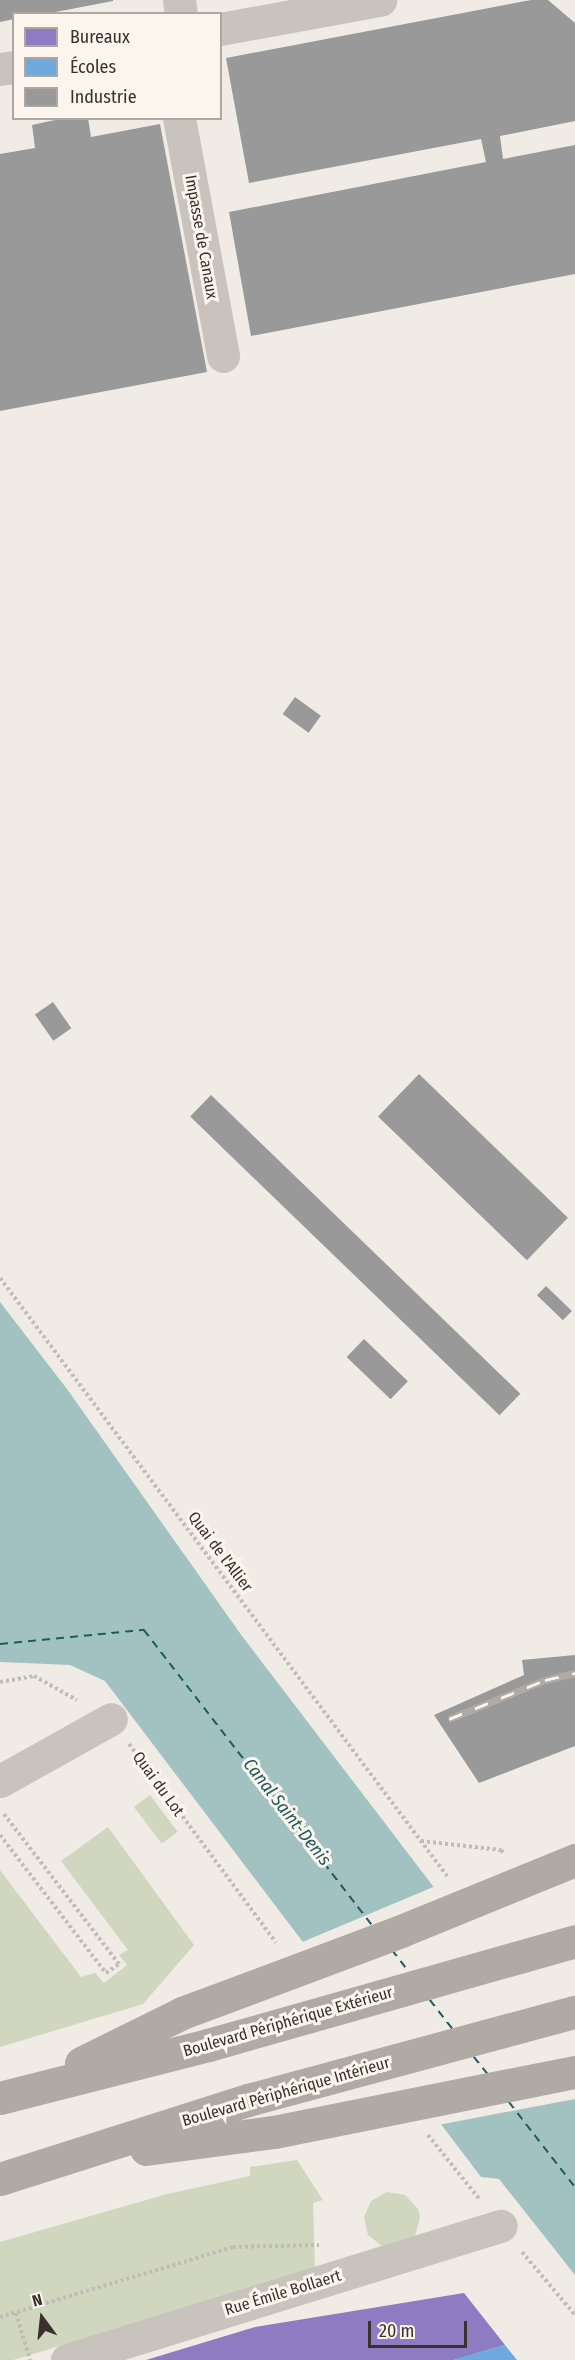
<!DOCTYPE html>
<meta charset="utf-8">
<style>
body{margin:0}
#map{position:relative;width:575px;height:2360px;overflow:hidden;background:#f0ebe5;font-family:"Fira Sans Condensed",sans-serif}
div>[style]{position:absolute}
.green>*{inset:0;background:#d1d6bf;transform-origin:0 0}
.water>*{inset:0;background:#a1c2c1}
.pier>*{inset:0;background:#f0ebe5}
.offices>*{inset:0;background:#8e7cc3}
.schools>*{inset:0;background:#6fa8dc}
.industry>*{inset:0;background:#999;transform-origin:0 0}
.ferry>*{height:1.5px;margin-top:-0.75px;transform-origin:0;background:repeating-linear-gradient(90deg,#1f5a5e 0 8px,transparent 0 14px)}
.path>*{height:4px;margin-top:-2px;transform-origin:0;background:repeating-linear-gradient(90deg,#c2bbb6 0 3px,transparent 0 6px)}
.street>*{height:33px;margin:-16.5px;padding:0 16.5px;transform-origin:16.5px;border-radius:16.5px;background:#c9c3be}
.highway>*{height:33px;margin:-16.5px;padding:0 16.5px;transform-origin:16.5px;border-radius:16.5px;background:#afaaa4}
.rail>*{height:7px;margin-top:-3.5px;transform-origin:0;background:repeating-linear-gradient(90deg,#fbf5ee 0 14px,#b1aca8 0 28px);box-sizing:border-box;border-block:2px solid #b1aca8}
.highway-bridge>*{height:33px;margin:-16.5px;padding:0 16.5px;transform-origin:16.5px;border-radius:16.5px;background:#afaaa4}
span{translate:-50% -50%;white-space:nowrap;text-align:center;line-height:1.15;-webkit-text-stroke:6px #fbf5ee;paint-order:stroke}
.street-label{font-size:16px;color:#3b302b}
.water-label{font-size:18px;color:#1f5a5e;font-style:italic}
.legend{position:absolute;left:12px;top:12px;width:210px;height:108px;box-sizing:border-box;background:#fbf5ee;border:2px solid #aea6a0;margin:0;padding:8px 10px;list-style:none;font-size:18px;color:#3b302b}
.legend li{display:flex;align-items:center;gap:12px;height:30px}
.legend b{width:30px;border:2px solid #aea6a0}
.north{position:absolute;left:12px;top:2288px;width:60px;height:60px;-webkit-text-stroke:4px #fbf5ee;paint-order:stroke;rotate:345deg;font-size:16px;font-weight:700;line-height:24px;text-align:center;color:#3b302b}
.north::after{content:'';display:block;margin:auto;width:21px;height:27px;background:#3b302b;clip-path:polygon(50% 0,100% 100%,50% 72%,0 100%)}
.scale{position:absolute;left:368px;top:2321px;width:99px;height:27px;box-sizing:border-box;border:3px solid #3b302b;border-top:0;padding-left:8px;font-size:18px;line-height:21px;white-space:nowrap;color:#3b302b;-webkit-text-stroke:4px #fbf5ee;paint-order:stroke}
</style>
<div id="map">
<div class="green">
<div style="left:150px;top:1795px;width:46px;height:20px;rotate:53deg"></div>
<div style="clip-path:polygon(108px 1827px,194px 1945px,143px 2004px,0 2047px,0 1870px,81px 1977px,95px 1973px,104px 1983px,127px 1965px,119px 1955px,128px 1950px,61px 1861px)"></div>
<div style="clip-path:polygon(297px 2160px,323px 2200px,313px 2203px,315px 2269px,13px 2360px,0 2360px,0 2242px,167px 2194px,250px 2176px,250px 2167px)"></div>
<div style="clip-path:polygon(387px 2192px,405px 2195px,418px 2209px,420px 2218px,415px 2236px,382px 2246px,368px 2235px,364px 2217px,371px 2201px)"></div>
</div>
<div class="water">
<div style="clip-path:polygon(0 1302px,67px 1389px,242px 1636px,575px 2072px,575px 2275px,499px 2179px,481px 2177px,105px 1681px,70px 1665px,0 1662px)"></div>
</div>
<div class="pier">
<div style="clip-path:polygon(438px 1885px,575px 2067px,575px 2099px,438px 2125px,300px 1943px)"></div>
</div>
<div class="offices">
<div style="clip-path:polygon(464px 2293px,505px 2345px,454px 2360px,146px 2360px,255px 2327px)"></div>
</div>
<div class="schools">
<div style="clip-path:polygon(505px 2345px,517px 2360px,456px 2360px,456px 2359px)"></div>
</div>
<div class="industry">
<div style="clip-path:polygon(0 0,113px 0,113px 1px,45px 14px,14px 14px,14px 19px,0 22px)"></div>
<div style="clip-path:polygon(531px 0,548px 0,575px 23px,575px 121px,500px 136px,503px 159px,575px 145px,575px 274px,251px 336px,229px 212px,486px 162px,481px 139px,249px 183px,226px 58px)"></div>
<div style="clip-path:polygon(64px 118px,88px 118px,91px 137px,160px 124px,207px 372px,0 411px,0 154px,35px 148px,32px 125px)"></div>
<div style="left:295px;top:697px;width:32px;height:21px;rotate:36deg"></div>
<div style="left:53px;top:1002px;width:32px;height:22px;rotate:55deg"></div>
<div style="left:419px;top:1074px;width:207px;height:59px;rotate:44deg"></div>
<div style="left:211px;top:1095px;width:430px;height:30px;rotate:44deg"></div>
<div style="left:546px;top:1286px;width:36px;height:13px;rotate:44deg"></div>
<div style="left:364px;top:1339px;width:61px;height:25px;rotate:44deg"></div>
<div style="clip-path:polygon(575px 1655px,575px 1746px,479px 1783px,434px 1715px,524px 1675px,522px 1660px)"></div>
</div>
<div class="ferry">
<div style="left:0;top:1644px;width:145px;rotate:-5.6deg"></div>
<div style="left:144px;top:1630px;width:373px;rotate:52.3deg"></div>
<div style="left:392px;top:1950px;width:28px;rotate:52deg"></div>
<div style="left:430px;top:2000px;width:37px;rotate:52deg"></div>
<div style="left:474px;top:2057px;width:22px;rotate:51deg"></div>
<div style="left:509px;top:2102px;width:108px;rotate:52.2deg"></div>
</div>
<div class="path">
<div style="left:0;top:1278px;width:747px;rotate:53.22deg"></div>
<div style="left:0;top:1682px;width:35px;rotate:-10deg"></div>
<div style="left:34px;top:1676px;width:49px;rotate:29.2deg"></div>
<div style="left:129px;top:1744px;width:247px;rotate:53.5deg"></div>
<div style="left:0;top:1835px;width:174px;rotate:52.5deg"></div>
<div style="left:106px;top:1973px;width:16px;rotate:-35deg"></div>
<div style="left:119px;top:1964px;width:189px;rotate:-127.5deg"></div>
<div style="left:421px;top:1841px;width:81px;rotate:6.4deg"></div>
<div style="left:501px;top:1850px;width:5px;rotate:53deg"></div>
<div style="left:428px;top:2135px;width:83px;rotate:51.3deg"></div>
<div style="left:522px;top:2252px;width:82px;rotate:49.9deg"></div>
<div style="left:16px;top:2313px;width:49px;rotate:73.4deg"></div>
<div style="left:0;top:2317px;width:243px;rotate:-16.7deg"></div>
<div style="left:233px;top:2247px;width:86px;rotate:-1.3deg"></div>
</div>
<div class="street">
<div style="left:179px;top:0;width:14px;rotate:82deg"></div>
<div style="left:220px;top:29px;width:163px;rotate:-10.3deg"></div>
<div style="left:0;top:69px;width:14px;rotate:-8deg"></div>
<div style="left:179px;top:118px;width:242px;rotate:79.5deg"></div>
<div style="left:0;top:1781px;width:127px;rotate:-29.2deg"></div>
<div style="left:67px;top:2360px;width:454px;rotate:-17.2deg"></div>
</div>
<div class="highway">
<div style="left:81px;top:2063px;width:113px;rotate:-26.3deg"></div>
<div style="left:0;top:2098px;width:215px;rotate:-14.3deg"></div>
<div style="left:146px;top:2149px;width:129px;rotate:-7.6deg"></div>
<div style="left:0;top:2179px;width:260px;rotate:-17.7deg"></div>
</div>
<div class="rail">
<div style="left:449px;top:1719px;width:104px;rotate:-22.1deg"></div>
<div style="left:545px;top:1680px;width:31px;rotate:-13deg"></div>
</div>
<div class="highway-bridge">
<div style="left:182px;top:2013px;width:234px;rotate:-20.5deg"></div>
<div style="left:401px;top:1931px;width:188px;rotate:-22.2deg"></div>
<div style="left:208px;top:2045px;width:381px;rotate:-15.8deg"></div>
<div style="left:248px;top:2100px;width:339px;rotate:-15.1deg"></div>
<div style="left:274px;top:2132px;width:307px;rotate:-11.3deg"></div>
</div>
<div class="street-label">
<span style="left:201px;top:237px;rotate:80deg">Impasse de Canaux</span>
<span style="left:220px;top:1552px;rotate:53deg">Quai de l'Allier</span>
<span style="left:158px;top:1784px;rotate:54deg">Quai du Lot</span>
<span style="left:288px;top:2022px;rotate:-16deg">Boulevard Périphérique Extérieur</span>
<span style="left:286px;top:2092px;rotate:-16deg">Boulevard Périphérique Intérieur</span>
<span style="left:283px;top:2293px;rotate:-17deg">Rue Émile Bollaert</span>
</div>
<div class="water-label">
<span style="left:287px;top:1812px;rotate:52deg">Canal Saint-Denis</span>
</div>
<ul class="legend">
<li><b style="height:16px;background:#8e7cc3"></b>Bureaux</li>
<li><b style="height:16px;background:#6fa8dc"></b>Écoles</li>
<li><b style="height:16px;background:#999"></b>Industrie</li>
</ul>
<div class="north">N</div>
<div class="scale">20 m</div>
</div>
